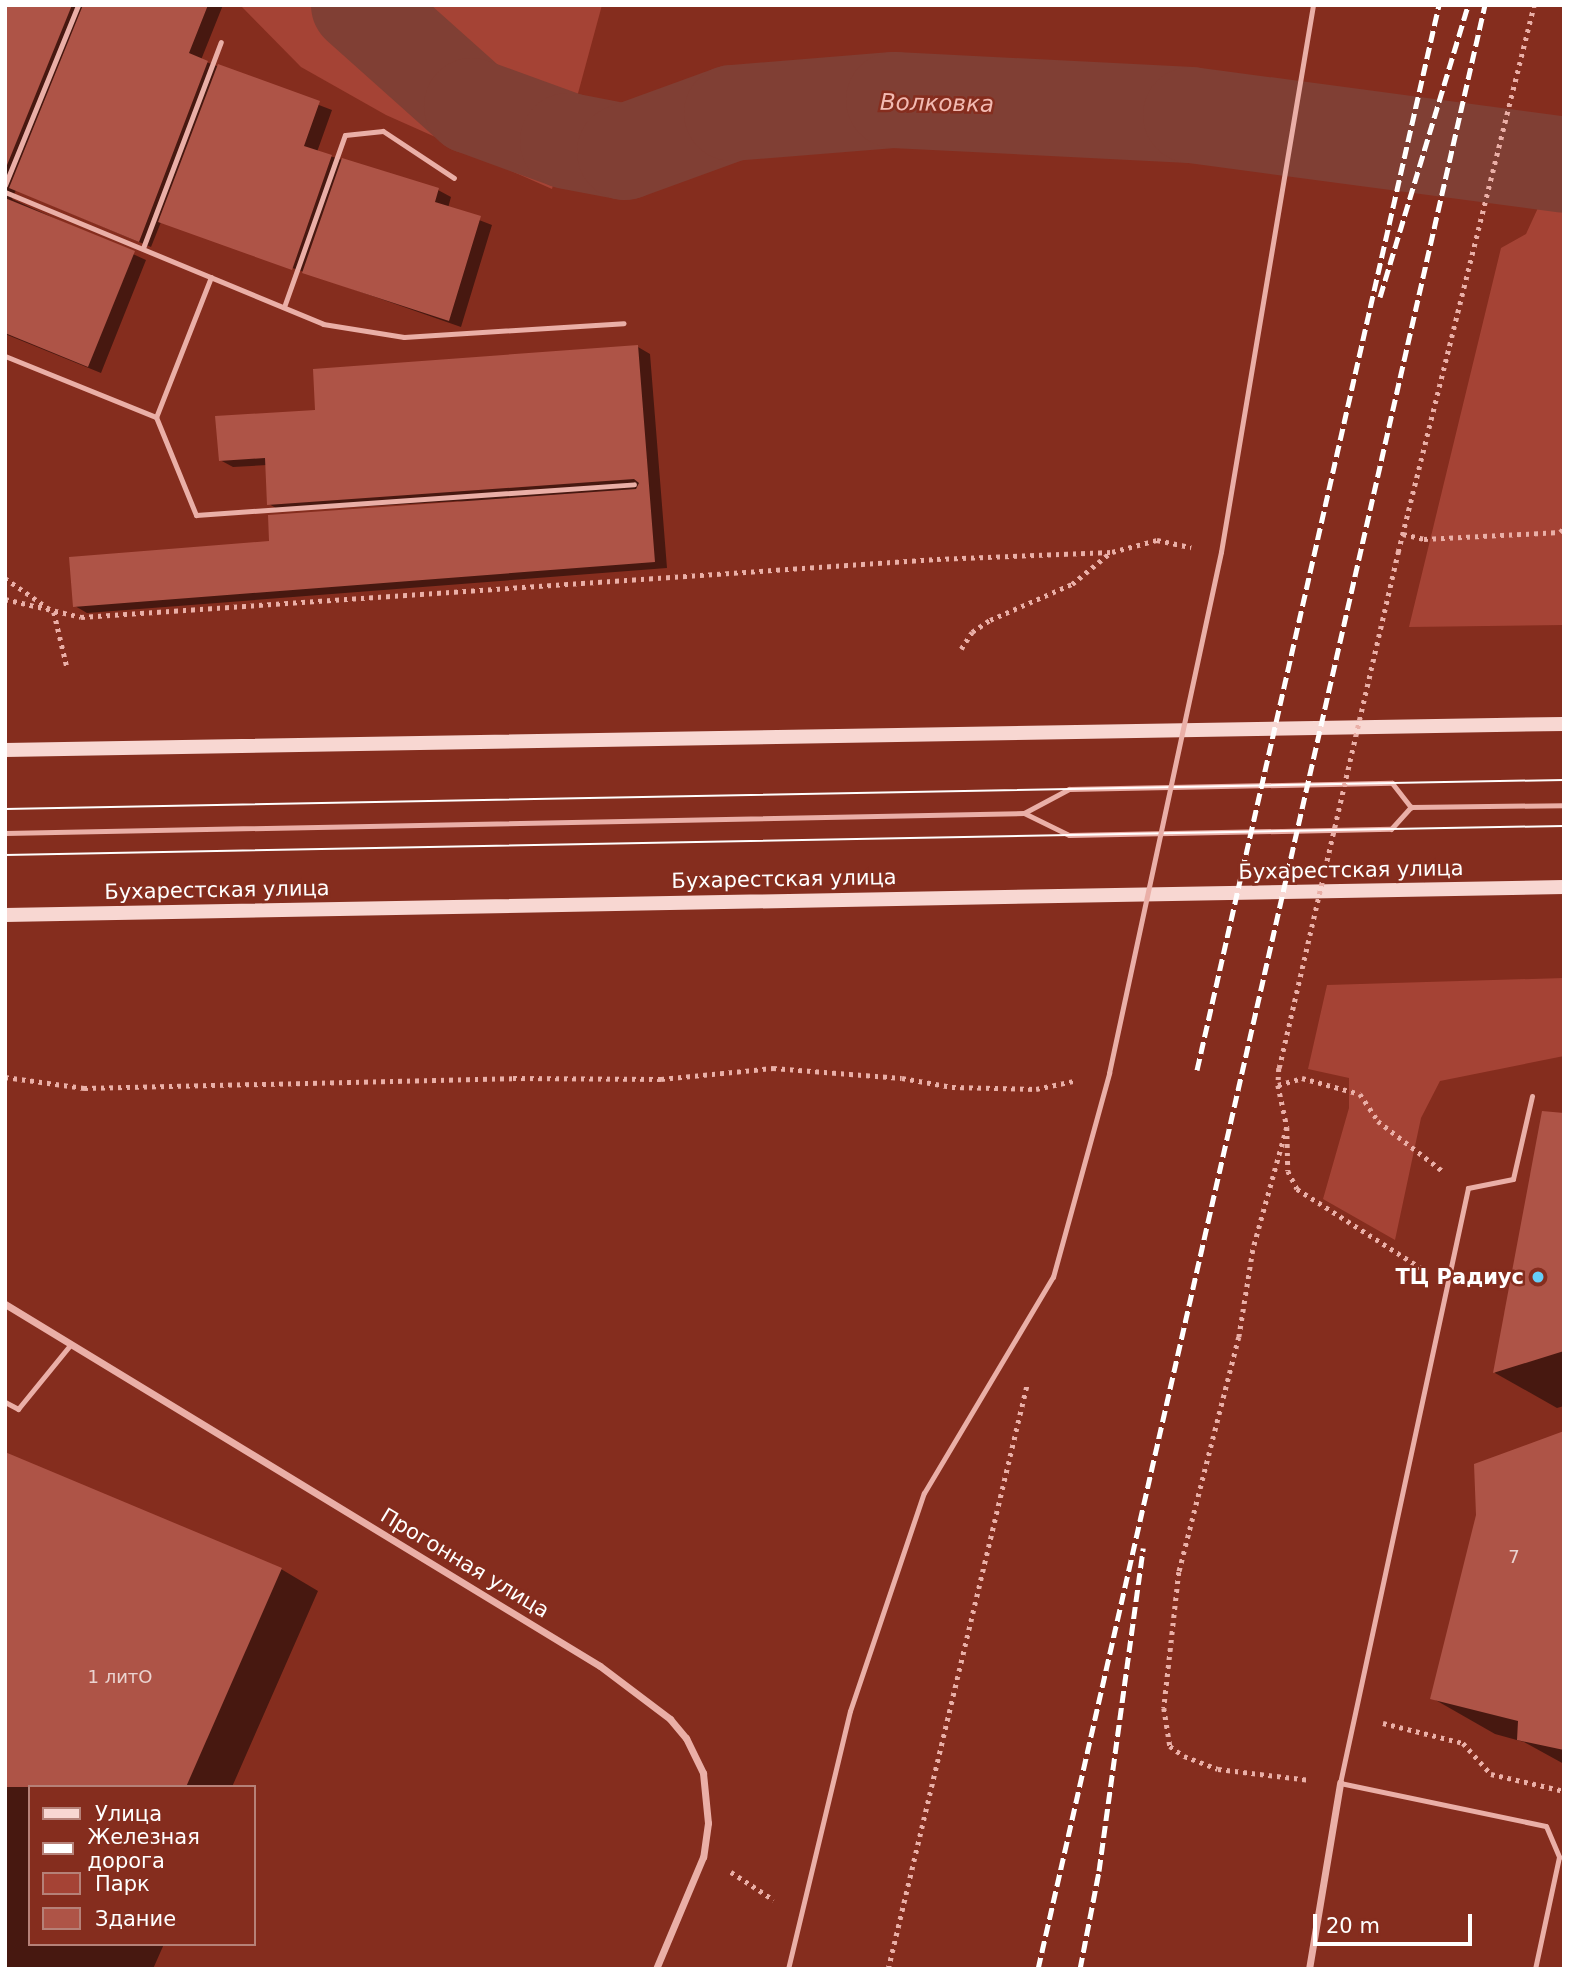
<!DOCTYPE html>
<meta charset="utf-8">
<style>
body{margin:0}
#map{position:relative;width:1569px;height:1974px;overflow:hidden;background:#852d1e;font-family:"DejaVu Sans",sans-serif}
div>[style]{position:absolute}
.green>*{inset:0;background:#a54335}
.water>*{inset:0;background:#803f34}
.shadow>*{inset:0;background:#0007}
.river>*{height:96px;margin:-48px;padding:0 48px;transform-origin:48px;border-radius:48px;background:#803f34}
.building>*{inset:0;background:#ae5447}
.path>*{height:4.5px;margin-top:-2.25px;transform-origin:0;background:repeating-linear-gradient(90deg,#eaafa7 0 3.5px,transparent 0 8.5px)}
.lane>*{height:5px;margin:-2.5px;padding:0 2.5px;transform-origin:2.5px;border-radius:2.5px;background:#eaafa7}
.street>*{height:7px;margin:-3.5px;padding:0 3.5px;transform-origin:3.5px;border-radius:3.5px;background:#eaafa7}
.secondary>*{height:14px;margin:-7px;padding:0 7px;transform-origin:7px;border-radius:7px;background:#f8d7d2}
.tram>*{height:2px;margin:-1px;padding:0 1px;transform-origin:1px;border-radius:1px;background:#fff}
.rail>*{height:5px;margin-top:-2.5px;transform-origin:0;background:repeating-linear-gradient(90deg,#fff 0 12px,transparent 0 17px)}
.path-bridge>*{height:4.5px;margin-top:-2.25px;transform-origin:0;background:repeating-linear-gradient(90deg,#eaafa7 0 3.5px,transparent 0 8.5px)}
.lane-bridge>*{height:5px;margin:-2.5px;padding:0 2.5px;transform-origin:2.5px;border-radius:2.5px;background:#eaafa7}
.dots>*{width:19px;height:19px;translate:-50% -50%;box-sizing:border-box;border:4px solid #852d1e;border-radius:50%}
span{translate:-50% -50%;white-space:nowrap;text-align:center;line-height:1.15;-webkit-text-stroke:5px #852d1e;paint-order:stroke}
.number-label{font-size:18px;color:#ebd4d1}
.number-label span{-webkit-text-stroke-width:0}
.street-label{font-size:21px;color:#fff}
.poi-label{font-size:21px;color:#fff;font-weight:700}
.right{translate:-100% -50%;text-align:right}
.water-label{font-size:23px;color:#f2bab2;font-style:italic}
.frame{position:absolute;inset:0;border:7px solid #fff;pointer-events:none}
.legend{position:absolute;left:28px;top:1785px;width:228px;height:161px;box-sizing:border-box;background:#852d1e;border:2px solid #b68178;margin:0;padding:9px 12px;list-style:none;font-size:21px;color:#fff}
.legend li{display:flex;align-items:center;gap:14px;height:35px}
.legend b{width:35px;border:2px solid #b68178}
.scale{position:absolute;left:1313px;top:1914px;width:159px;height:32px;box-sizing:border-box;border:4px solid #fff;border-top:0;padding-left:9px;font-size:21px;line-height:24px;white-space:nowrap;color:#fff;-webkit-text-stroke:5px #852d1e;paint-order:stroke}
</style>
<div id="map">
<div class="green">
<div style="clip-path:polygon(240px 5px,602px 5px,552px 189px,386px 115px,301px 67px)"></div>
<div style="clip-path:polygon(1548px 186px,1564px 192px,1564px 625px,1409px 627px,1501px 248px,1526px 234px)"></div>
<div style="clip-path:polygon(1564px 978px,1564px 1056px,1440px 1081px,1421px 1118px,1395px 1240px,1323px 1199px,1349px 1108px,1349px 1078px,1308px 1069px,1327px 985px)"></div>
</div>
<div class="water">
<div style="clip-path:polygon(1558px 144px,1564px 144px,1564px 192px,1548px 186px)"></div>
</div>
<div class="shadow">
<div style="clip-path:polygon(5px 5px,223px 5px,201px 60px,332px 110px,317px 152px,438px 190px,451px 197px,448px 208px,492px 225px,461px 327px,161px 222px,151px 247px,16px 190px,12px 199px,146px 260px,101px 373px,5px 334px)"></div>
<div style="clip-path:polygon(638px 347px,650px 354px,667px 568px,87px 613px,75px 606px,270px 542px,462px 501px,281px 511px,269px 504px,267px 465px,233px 467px,220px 460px,317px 411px)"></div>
<div style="clip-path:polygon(1564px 1127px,1564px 1406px,1557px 1408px,1495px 1373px,1530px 1184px)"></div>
<div style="clip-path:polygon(1564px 1433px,1564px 1764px,1524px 1742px,1495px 1734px,1432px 1698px)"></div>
<div style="clip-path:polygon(5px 1454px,281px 1569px,318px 1591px,232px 1787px,30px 1787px,30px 1944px,164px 1944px,153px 1969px,5px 1969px)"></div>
</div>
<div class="river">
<div style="left:359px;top:5px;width:152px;rotate:41.8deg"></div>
<div style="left:472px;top:106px;width:102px;rotate:20deg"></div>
<div style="left:568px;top:141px;width:58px;rotate:10.9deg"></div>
<div style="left:625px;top:152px;width:114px;rotate:-20deg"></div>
<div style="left:732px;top:113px;width:163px;rotate:-4.6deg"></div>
<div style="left:894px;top:100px;width:297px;rotate:2.9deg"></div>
<div style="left:1191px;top:115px;width:376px;rotate:7.6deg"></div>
</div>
<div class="building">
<div style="clip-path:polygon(5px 5px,72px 5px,5px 170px)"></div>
<div style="clip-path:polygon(83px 5px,208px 5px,189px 53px,208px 61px,139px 242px,9px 188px)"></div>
<div style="clip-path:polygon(218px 64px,320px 101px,304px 146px,332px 155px,292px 270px,158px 222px)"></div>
<div style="clip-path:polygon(342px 158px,439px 188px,435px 202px,481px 216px,449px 321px,302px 273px)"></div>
<div style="clip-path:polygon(5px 198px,135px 251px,88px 367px,5px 333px)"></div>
<div style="clip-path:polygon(638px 345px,655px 562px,73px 607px,69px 557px,269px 541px,268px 515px,636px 489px,639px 483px,634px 479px,267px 505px,265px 458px,219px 461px,215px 416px,315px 410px,313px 369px)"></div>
<div style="clip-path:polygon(1542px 1111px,1564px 1113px,1564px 1351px,1493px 1373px)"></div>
<div style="clip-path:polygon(1564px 1431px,1564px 1750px,1517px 1740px,1518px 1721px,1430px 1699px,1476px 1515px,1474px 1464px)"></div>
<div style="clip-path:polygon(5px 1452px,282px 1568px,186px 1787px,5px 1787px)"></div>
</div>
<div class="path">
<div style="left:1403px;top:534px;width:22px;rotate:13deg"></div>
<div style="left:1424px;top:539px;width:136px;rotate:-2.9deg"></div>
<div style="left:1560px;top:532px;width:6px;rotate:-45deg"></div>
<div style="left:1398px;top:552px;width:564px;rotate:-76.04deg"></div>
<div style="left:5px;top:578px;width:60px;rotate:34.8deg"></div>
<div style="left:54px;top:612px;width:57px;rotate:76.7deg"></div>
<div style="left:5px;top:599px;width:78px;rotate:13.3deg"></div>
<div style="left:81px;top:617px;width:858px;rotate:-3.88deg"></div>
<div style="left:937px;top:559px;width:175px;rotate:-2.3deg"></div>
<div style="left:1112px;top:552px;width:47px;rotate:-14.9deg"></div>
<div style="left:1157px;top:540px;width:35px;rotate:12deg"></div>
<div style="left:961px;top:649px;width:20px;rotate:-57deg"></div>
<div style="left:972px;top:632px;width:22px;rotate:-34deg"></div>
<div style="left:990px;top:620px;width:90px;rotate:-23.7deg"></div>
<div style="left:1072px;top:584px;width:50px;rotate:-39.4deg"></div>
<div style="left:1279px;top:1068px;width:17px;rotate:93deg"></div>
<div style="left:1278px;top:1085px;width:25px;rotate:-16deg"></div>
<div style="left:1302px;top:1078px;width:60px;rotate:15.4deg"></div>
<div style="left:1360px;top:1094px;width:32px;rotate:56deg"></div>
<div style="left:1378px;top:1121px;width:83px;rotate:37.7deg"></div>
<div style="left:5px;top:1077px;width:80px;rotate:7.9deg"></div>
<div style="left:84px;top:1088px;width:429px;rotate:-1.3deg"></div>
<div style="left:513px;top:1078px;width:148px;rotate:0.4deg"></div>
<div style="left:661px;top:1079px;width:113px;rotate:-5.6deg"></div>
<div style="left:773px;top:1068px;width:129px;rotate:4.4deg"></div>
<div style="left:902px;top:1078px;width:51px;rotate:10.2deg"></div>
<div style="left:952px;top:1087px;width:84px;rotate:1.4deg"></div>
<div style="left:1036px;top:1089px;width:39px;rotate:-12deg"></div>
<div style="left:1278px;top:1085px;width:43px;rotate:77.9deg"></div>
<div style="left:1287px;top:1127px;width:44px;rotate:88.7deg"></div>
<div style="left:1288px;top:1171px;width:20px;rotate:63deg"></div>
<div style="left:1297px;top:1189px;width:147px;rotate:32.5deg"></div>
<div style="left:1287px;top:1127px;width:128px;rotate:105.5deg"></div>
<div style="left:1253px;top:1250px;width:88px;rotate:99.1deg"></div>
<div style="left:1239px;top:1337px;width:243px;rotate:104.3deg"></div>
<div style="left:1179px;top:1572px;width:137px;rotate:96.3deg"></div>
<div style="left:1164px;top:1708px;width:38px;rotate:81deg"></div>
<div style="left:1170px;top:1746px;width:17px;rotate:36deg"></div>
<div style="left:1184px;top:1756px;width:36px;rotate:21deg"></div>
<div style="left:1218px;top:1769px;width:93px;rotate:6.8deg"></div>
<div style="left:1383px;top:1723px;width:82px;rotate:14deg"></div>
<div style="left:1463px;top:1743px;width:42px;rotate:47.9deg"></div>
<div style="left:1491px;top:1774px;width:75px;rotate:13.1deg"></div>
<div style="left:731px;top:1872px;width:51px;rotate:33.1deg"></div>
<div style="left:888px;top:1969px;width:601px;rotate:-76.63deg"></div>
</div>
<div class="lane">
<div style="left:5px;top:185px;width:194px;rotate:-67.9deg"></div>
<div style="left:5px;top:192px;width:344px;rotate:22.5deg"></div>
<div style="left:323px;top:324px;width:82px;rotate:9.1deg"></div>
<div style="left:404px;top:337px;width:220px;rotate:-3.6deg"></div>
<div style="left:143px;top:248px;width:220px;rotate:-69.3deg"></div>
<div style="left:211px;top:277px;width:150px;rotate:111.4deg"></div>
<div style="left:156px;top:417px;width:106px;rotate:67.8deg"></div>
<div style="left:196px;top:515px;width:439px;rotate:-4deg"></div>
<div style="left:284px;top:307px;width:182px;rotate:-70.5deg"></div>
<div style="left:345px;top:135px;width:38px;rotate:-6deg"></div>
<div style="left:383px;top:131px;width:85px;rotate:33.5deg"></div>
<div style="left:5px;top:356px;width:163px;rotate:22deg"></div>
<div style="left:1221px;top:552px;width:555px;rotate:-80.45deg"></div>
<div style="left:1024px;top:813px;width:51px;rotate:-28.1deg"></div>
<div style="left:1069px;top:789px;width:323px;rotate:-1.1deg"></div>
<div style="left:1392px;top:783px;width:31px;rotate:52deg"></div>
<div style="left:5px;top:833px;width:1019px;rotate:-1.12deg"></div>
<div style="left:1024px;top:813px;width:50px;rotate:26.1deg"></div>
<div style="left:1069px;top:835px;width:322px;rotate:-1.1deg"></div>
<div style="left:1391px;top:829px;width:30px;rotate:-48deg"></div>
<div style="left:1411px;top:807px;width:153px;rotate:-0.7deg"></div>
<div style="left:1532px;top:1096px;width:85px;rotate:102.9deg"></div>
<div style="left:1513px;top:1179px;width:46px;rotate:168.7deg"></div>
<div style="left:1468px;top:1188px;width:609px;rotate:102.14deg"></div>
<div style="left:1340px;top:1783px;width:210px;rotate:11.8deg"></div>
<div style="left:1546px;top:1826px;width:34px;rotate:67deg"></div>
<div style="left:1559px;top:1857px;width:115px;rotate:102.1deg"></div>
<div style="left:5px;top:1402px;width:15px;rotate:28deg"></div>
<div style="left:18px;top:1409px;width:84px;rotate:-50.8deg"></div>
<div style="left:788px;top:1969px;width:265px;rotate:-76.5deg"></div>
<div style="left:850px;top:1711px;width:230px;rotate:-71.3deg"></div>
<div style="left:924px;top:1493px;width:252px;rotate:-59.2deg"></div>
<div style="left:1053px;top:1277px;width:212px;rotate:-74.6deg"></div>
</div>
<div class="street">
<div style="left:5px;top:1304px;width:696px;rotate:31.32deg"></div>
<div style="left:600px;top:1666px;width:88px;rotate:37.1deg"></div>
<div style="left:670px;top:1719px;width:25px;rotate:50deg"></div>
<div style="left:686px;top:1738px;width:39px;rotate:64deg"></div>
<div style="left:703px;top:1773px;width:50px;rotate:84.3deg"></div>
<div style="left:708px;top:1823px;width:34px;rotate:98deg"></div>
<div style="left:703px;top:1857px;width:121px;rotate:112.8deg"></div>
<div style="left:1309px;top:1969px;width:189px;rotate:-80.5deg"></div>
</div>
<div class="secondary">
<div style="left:5px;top:750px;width:1559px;rotate:-0.96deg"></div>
<div style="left:5px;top:915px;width:1559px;rotate:-1.03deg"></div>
</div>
<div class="tram">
<div style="left:5px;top:809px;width:1559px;rotate:-1.07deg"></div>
<div style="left:5px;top:855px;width:1559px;rotate:-1.07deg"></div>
</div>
<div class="rail">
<div style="left:1380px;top:297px;width:305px;rotate:-73.2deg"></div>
<div style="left:1197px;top:1070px;width:1092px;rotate:-77.2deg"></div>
<div style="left:1038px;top:1969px;width:2014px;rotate:-77.18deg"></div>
<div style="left:1080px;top:1969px;width:100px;rotate:-79deg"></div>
<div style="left:1099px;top:1871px;width:326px;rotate:-82.2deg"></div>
</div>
<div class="path-bridge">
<div style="left:1279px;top:1068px;width:530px;rotate:-77.01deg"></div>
</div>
<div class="lane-bridge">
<div style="left:1109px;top:1073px;width:533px;rotate:-77.87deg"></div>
</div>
<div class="dots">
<div style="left:1538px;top:1277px;background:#66cff9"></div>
</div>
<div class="number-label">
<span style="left:1514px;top:1557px">7</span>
<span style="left:120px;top:1677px">1 литО</span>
</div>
<div class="street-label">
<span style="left:1351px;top:870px;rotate:-1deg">Бухарестская улица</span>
<span style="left:784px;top:879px;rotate:-1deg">Бухарестская улица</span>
<span style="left:217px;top:890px;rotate:-1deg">Бухарестская улица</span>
<span style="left:465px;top:1563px;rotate:31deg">Прогонная улица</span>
</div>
<div class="poi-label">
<span class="right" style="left:1524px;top:1277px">ТЦ Радиус</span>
</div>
<div class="water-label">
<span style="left:937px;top:103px;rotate:1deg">Волковка</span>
</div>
<div class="frame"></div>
<ul class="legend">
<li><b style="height:9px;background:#f8d7d2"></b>Улица</li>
<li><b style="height:9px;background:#fff"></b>Железная дорога</li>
<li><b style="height:19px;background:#a54335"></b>Парк</li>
<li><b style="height:19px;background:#ae5447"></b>Здание</li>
</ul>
<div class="scale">20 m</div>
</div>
